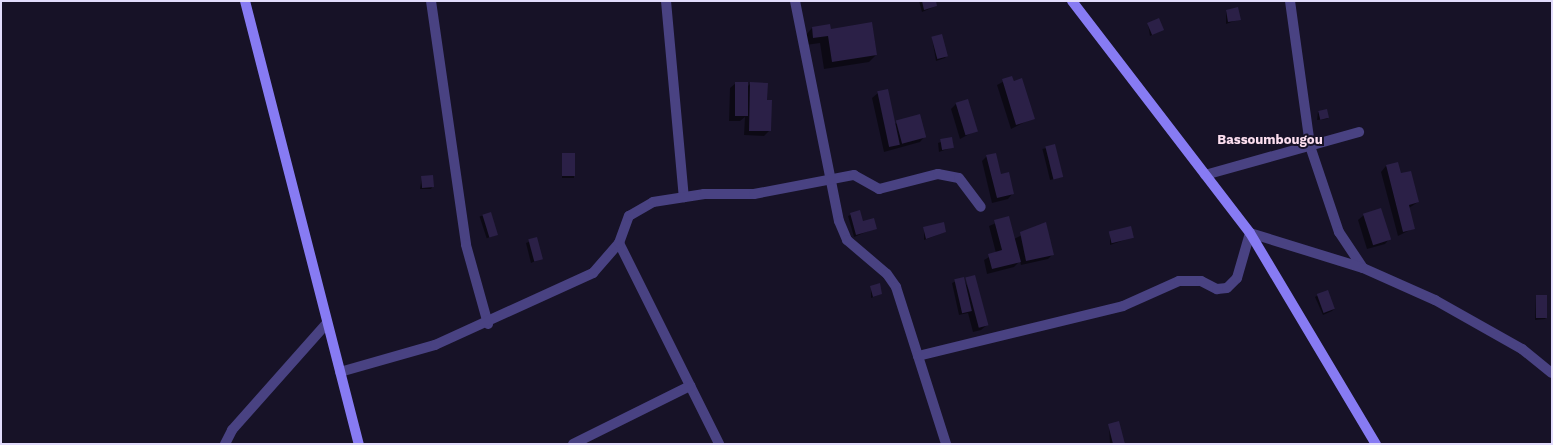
<!DOCTYPE html>
<style>
body{margin:0}
#map{position:relative;width:1553px;height:445px;overflow:hidden;background:#171227;font-family:"Work Sans",sans-serif}
div>[style]{position:absolute}
.shadow>*{inset:0;background:#0007;transform-origin:0 0}
.building>*{inset:0;background:#2b2047;transform-origin:0 0}
.street>*{height:10px;margin:-5px;padding:0 5px;transform-origin:5px;border-radius:5px;background:#494282}
.secondary>*{height:10px;margin:-5px;padding:0 5px;transform-origin:5px;border-radius:5px;background:#877bf3}
span{translate:-50% -50%;white-space:nowrap;text-align:center;line-height:1.15;-webkit-text-stroke:4px #171227;paint-order:stroke}
.quarter-label{font-size:13px;color:#fcdeef;font-weight:700}
.frame{position:absolute;inset:0;border:2px solid #e2dcfc;pointer-events:none}
</style>
<div id="map">
<div class="shadow">
<div style="clip-path:polygon(919px 1px,935px 1px,936px 6px,922px 12px)"></div>
<div style="clip-path:polygon(1226px 11px,1240px 19px,1226px 24px)"></div>
<div style="clip-path:polygon(1148px 24px,1163px 29px,1150px 36px)"></div>
<div style="clip-path:polygon(812px 28px,876px 55px,869px 62px,824px 69px,820px 43px,806px 45px,805px 36px)"></div>
<div style="clip-path:polygon(932px 38px,947px 55px,945px 58px,936px 61px)"></div>
<div style="clip-path:polygon(1012px 77px,1033px 118px,1011px 129px,997px 85px)"></div>
<div style="clip-path:polygon(736px 83px,747px 87px,751px 83px,766px 101px,770px 130px,764px 136px,744px 135px,745px 117px,740px 121px,729px 121px,730px 88px)"></div>
<div style="clip-path:polygon(878px 93px,895px 123px,925px 136px,920px 142px,884px 152px,872px 98px)"></div>
<div style="clip-path:polygon(956px 104px,977px 130px,960px 139px,951px 109px)"></div>
<div style="clip-path:polygon(1327px 111px,1328px 118px,1327px 119px,1317px 120px,1318px 112px)"></div>
<div style="clip-path:polygon(952px 138px,953px 147px,939px 152px,938px 143px)"></div>
<div style="left:1054px;top:146px;width:32px;height:12px;rotate:76deg"></div>
<div style="left:562px;top:154px;width:12px;height:24px"></div>
<div style="clip-path:polygon(987px 156px,1013px 193px,1008px 199px,992px 203px,982px 161px)"></div>
<div style="clip-path:polygon(1386px 166px,1400px 175px,1418px 202px,1409px 208px,1414px 228px,1398px 236px,1381px 172px)"></div>
<div style="clip-path:polygon(422px 177px,433px 186px,431px 189px,420px 189px)"></div>
<div style="clip-path:polygon(859px 211px,862px 222px,876px 228px,854px 237px,848px 216px)"></div>
<div style="left:490px;top:213px;width:23px;height:11px;rotate:72deg"></div>
<div style="clip-path:polygon(1364px 215px,1390px 238px,1385px 244px,1367px 249px,1358px 220px)"></div>
<div style="clip-path:polygon(1008px 218px,1014px 239px,1046px 223px,1053px 254px,1048px 259px,1021px 265px,1020px 261px,1014px 267px,987px 274px,984px 260px,996px 253px,989px 226px)"></div>
<div style="clip-path:polygon(924px 228px,945px 232px,924px 240px)"></div>
<div style="clip-path:polygon(1110px 232px,1133px 237px,1110px 245px)"></div>
<div style="clip-path:polygon(536px 239px,542px 258px,531px 263px,526px 243px)"></div>
<div style="clip-path:polygon(963px 278px,987px 325px,981px 330px,973px 332px,968px 313px,959px 315px,952px 283px)"></div>
<div style="clip-path:polygon(871px 287px,881px 294px,871px 298px)"></div>
<div style="clip-path:polygon(1318px 295px,1334px 309px,1332px 311px,1323px 315px,1315px 297px)"></div>
<div style="clip-path:polygon(1536px 296px,1547px 317px,1545px 319px,1535px 320px)"></div>
<div style="clip-path:polygon(1109px 425px,1124px 444px,1110px 444px)"></div>
</div>
<div class="building">
<div style="clip-path:polygon(922px 1px,936px 1px,937px 6px,924px 10px)"></div>
<div style="clip-path:polygon(1238px 7px,1241px 20px,1228px 22px,1226px 10px)"></div>
<div style="left:1159px;top:18px;width:13px;height:13px;rotate:67deg"></div>
<div style="clip-path:polygon(872px 22px,877px 55px,832px 62px,828px 36px,813px 38px,812px 27px,830px 24px,831px 29px)"></div>
<div style="left:942px;top:34px;width:23px;height:11px;rotate:75deg"></div>
<div style="clip-path:polygon(1012px 76px,1014px 81px,1022px 78px,1035px 119px,1016px 125px,1002px 79px)"></div>
<div style="left:735px;top:82px;width:13px;height:34px"></div>
<div style="clip-path:polygon(750px 82px,768px 83px,767px 100px,772px 100px,771px 131px,749px 131px)"></div>
<div style="left:888px;top:89px;width:57px;height:11px;rotate:78deg"></div>
<div style="left:968px;top:99px;width:34px;height:13px;rotate:73deg"></div>
<div style="left:1327px;top:109px;width:9px;height:9px;rotate:77deg"></div>
<div style="left:920px;top:114px;width:24px;height:25px;rotate:75deg"></div>
<div style="left:952px;top:137px;width:11px;height:12px;rotate:80deg"></div>
<div style="left:1055px;top:144px;width:34px;height:10px;rotate:76deg"></div>
<div style="left:562px;top:153px;width:13px;height:23px"></div>
<div style="clip-path:polygon(996px 153px,1001px 174px,1009px 172px,1014px 194px,997px 198px,986px 155px)"></div>
<div style="clip-path:polygon(1398px 162px,1401px 173px,1411px 171px,1419px 202px,1409px 205px,1415px 229px,1403px 232px,1386px 165px)"></div>
<div style="left:433px;top:175px;width:12px;height:12px;rotate:85deg"></div>
<div style="left:1381px;top:208px;width:33px;height:19px;rotate:72deg"></div>
<div style="clip-path:polygon(860px 210px,863px 221px,874px 218px,877px 229px,856px 235px,850px 213px)"></div>
<div style="left:491px;top:212px;width:24px;height:9px;rotate:73deg"></div>
<div style="clip-path:polygon(1009px 216px,1021px 262px,992px 269px,988px 254px,1002px 250px,994px 220px)"></div>
<div style="clip-path:polygon(944px 222px,946px 232px,926px 239px,923px 227px)"></div>
<div style="clip-path:polygon(1046px 222px,1054px 255px,1026px 261px,1020px 232px)"></div>
<div style="left:1131px;top:226px;width:12px;height:23px;rotate:76deg"></div>
<div style="left:537px;top:237px;width:23px;height:9px;rotate:75deg"></div>
<div style="left:975px;top:275px;width:52px;height:10px;rotate:75deg"></div>
<div style="left:964px;top:277px;width:35px;height:10px;rotate:77deg"></div>
<div style="clip-path:polygon(880px 283px,882px 294px,873px 297px,870px 286px)"></div>
<div style="left:1328px;top:290px;width:20px;height:12px;rotate:70deg"></div>
<div style="left:1536px;top:295px;width:11px;height:23px"></div>
<div style="clip-path:polygon(1119px 421px,1125px 444px,1113px 444px,1108px 424px)"></div>
</div>
<div class="street">
<div style="left:431px;top:1px;width:246px;rotate:81.8deg"></div>
<div style="left:466px;top:245px;width:82px;rotate:74.4deg"></div>
<div style="left:666px;top:1px;width:197px;rotate:84.8deg"></div>
<div style="left:795px;top:1px;width:224px;rotate:78.7deg"></div>
<div style="left:839px;top:221px;width:21px;rotate:67deg"></div>
<div style="left:847px;top:240px;width:52px;rotate:40.4deg"></div>
<div style="left:887px;top:274px;width:16px;rotate:55deg"></div>
<div style="left:896px;top:287px;width:165px;rotate:72.3deg"></div>
<div style="left:1290px;top:1px;width:146px;rotate:82.1deg"></div>
<div style="left:1310px;top:146px;width:91px;rotate:71.4deg"></div>
<div style="left:1339px;top:232px;width:43px;rotate:56.3deg"></div>
<div style="left:1205px;top:175px;width:160px;rotate:-15.6deg"></div>
<div style="left:619px;top:243px;width:225px;rotate:63.5deg"></div>
<div style="left:918px;top:356px;width:211px;rotate:-13.7deg"></div>
<div style="left:1123px;top:306px;width:61px;rotate:-24.1deg"></div>
<div style="left:1179px;top:281px;width:22px"></div>
<div style="left:1201px;top:281px;width:18px;rotate:27deg"></div>
<div style="left:1217px;top:289px;width:10px;rotate:-6deg"></div>
<div style="left:1227px;top:288px;width:14px;rotate:-45deg"></div>
<div style="left:1237px;top:278px;width:47px;rotate:-73.9deg"></div>
<div style="left:1250px;top:233px;width:118px;rotate:17.2deg"></div>
<div style="left:1363px;top:268px;width:79px;rotate:24deg"></div>
<div style="left:1435px;top:300px;width:100px;rotate:29.4deg"></div>
<div style="left:1522px;top:349px;width:38px;rotate:39deg"></div>
<div style="left:340px;top:372px;width:99px;rotate:-15.9deg"></div>
<div style="left:435px;top:345px;width:174px;rotate:-24.5deg"></div>
<div style="left:593px;top:273px;width:40px;rotate:-49deg"></div>
<div style="left:619px;top:243px;width:29px;rotate:-70deg"></div>
<div style="left:629px;top:216px;width:28px;rotate:-30deg"></div>
<div style="left:653px;top:202px;width:52px;rotate:-8.9deg"></div>
<div style="left:704px;top:194px;width:50px"></div>
<div style="left:754px;top:194px;width:102px;rotate:-10.8deg"></div>
<div style="left:854px;top:175px;width:29px;rotate:29deg"></div>
<div style="left:879px;top:189px;width:61px;rotate:-14.3deg"></div>
<div style="left:938px;top:174px;width:21px;rotate:11deg"></div>
<div style="left:959px;top:178px;width:36px;rotate:53deg"></div>
<div style="left:225px;top:444px;width:16px;rotate:-63deg"></div>
<div style="left:232px;top:430px;width:143px;rotate:-48.4deg"></div>
<div style="left:573px;top:444px;width:131px;rotate:-26.4deg"></div>
</div>
<div class="secondary">
<div style="left:245px;top:1px;width:457px;rotate:75.6deg"></div>
<div style="left:1072px;top:1px;width:292px;rotate:52.5deg"></div>
<div style="left:1250px;top:233px;width:246px;rotate:59.2deg"></div>
</div>
<div class="quarter-label">
<span style="left:1270px;top:140px">Bassoumbougou</span>
</div>
<div class="frame"></div>
</div>
